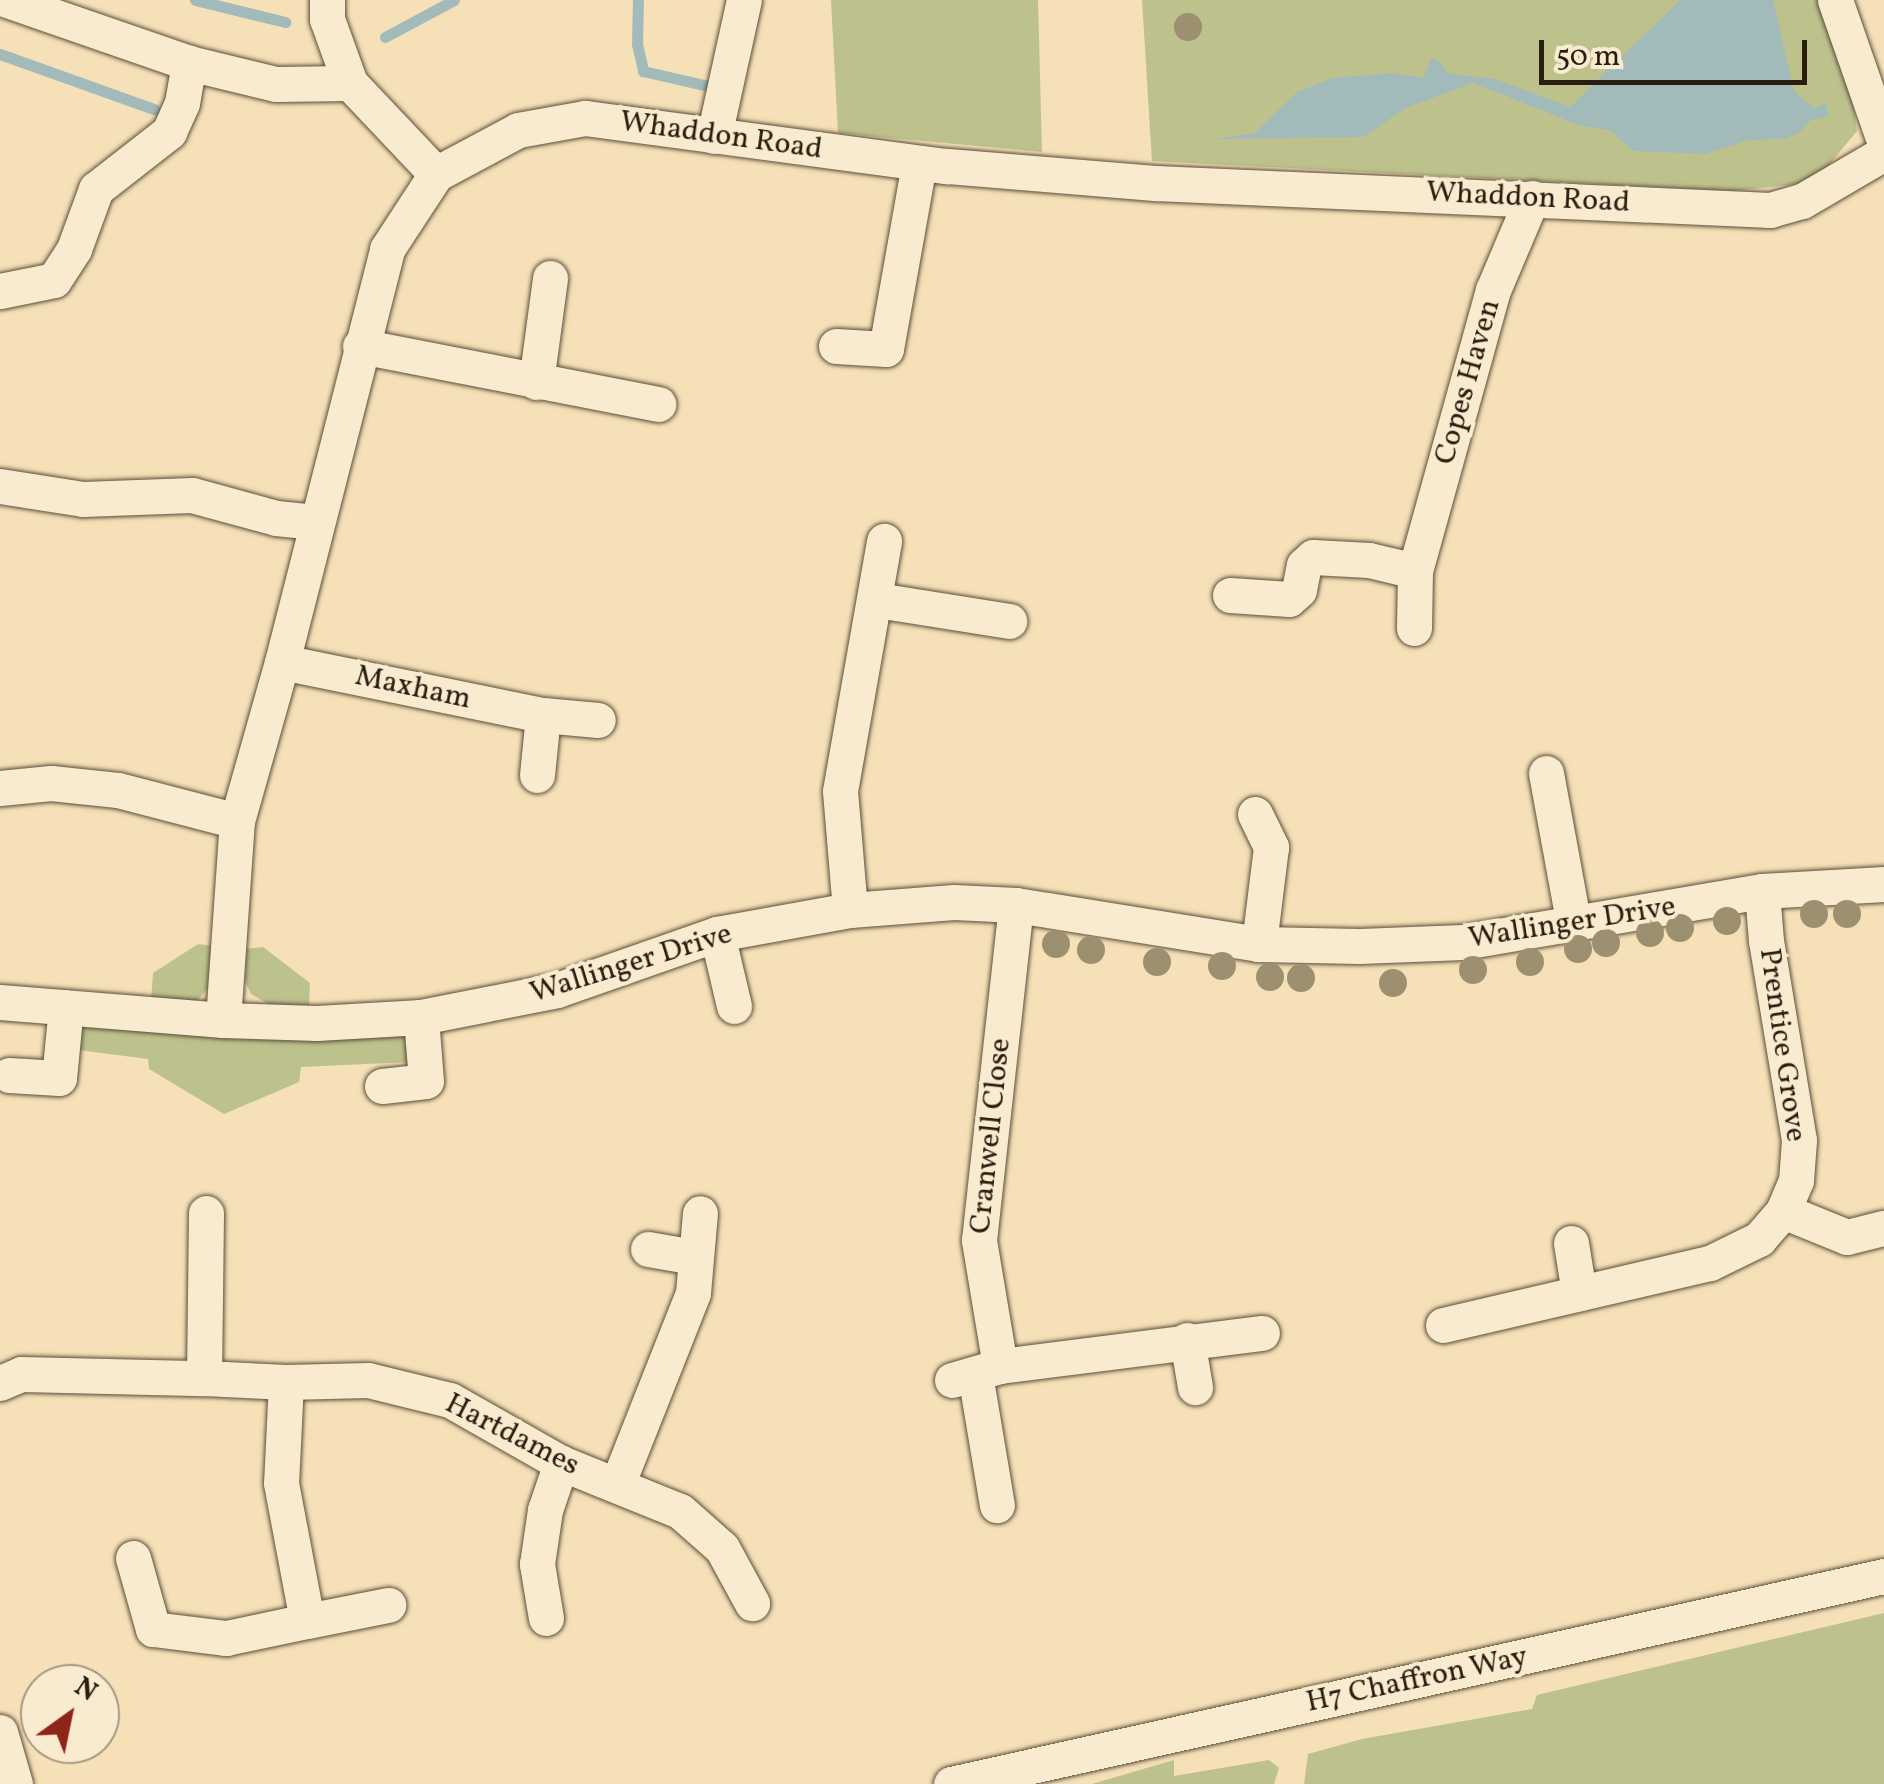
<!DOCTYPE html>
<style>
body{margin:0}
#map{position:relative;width:1884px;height:1784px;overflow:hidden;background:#f5e0b7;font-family:Vollkorn,serif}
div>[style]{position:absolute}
.green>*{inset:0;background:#bdc28d}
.water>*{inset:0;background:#a3babb}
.stream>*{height:11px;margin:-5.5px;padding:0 5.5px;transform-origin:5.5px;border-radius:5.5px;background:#a3babb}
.roads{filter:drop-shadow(0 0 2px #5c4e3a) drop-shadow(0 0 2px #5c4e3a)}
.minor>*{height:35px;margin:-17.5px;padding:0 17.5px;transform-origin:17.5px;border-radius:17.5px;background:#f8ebd0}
.trees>*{width:28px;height:28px;margin:-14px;border-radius:50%;background:#9d9070}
span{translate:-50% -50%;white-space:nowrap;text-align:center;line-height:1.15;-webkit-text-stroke:8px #f8ebd0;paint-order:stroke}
.street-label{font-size:30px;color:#291d10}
.north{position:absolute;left:20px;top:1664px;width:100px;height:100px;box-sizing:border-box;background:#f8ebd0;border:2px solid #a59983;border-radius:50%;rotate:33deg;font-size:28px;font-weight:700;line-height:40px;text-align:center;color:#291d10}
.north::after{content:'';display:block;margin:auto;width:35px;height:45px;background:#8f2418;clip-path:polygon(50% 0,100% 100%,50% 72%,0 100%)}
.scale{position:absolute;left:1539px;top:40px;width:268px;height:45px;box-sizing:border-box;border:5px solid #291d10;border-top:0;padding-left:12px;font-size:30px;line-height:35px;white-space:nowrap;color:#291d10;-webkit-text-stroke:8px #f8ebd0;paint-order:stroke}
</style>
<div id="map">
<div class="green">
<div style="clip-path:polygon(831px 0,1038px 0,1042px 152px,838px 133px)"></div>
<div style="clip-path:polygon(1142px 0,1826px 0,1847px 55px,1857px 131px,1815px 182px,1734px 191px,1152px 161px)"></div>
<div style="clip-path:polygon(198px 944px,214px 946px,213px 980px,207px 989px,198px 1000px,186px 1003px,151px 1001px,153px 973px)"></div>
<div style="clip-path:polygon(263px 947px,310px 983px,309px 1006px,274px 1007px,251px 994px,245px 981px,246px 949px)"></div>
<div style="clip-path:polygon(81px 1027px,198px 1035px,408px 1036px,410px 1062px,301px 1067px,299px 1082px,224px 1114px,149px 1069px,148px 1059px,78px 1050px)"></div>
<div style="clip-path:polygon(1884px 1613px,1884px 1784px,1304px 1784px,1308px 1754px,1362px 1739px,1532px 1709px,1537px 1695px)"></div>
<div style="clip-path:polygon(1174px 1760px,1174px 1776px,1269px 1760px,1279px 1768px,1274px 1784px,1092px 1784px)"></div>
</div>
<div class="water">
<div style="clip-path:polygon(1680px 0,1773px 0,1794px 91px,1813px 108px,1826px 103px,1829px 116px,1811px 120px,1800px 132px,1784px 139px,1749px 140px,1705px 154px,1633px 151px,1610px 130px,1581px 126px,1473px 83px,1406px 108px,1363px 137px,1214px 139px,1255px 133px,1297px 92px,1333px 78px,1392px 73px,1423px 78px,1432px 57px,1441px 62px,1446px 73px,1495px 79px,1570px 107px)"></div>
</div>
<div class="stream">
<div style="left:195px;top:0;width:93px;rotate:13.7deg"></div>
<div style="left:638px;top:0;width:44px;rotate:91.3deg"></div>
<div style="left:637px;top:44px;width:28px;rotate:77deg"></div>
<div style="left:643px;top:71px;width:72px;rotate:12.9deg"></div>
<div style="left:385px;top:37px;width:78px;rotate:-28.2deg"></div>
<div style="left:0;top:54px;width:164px;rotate:19.7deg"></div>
</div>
<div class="roads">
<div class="minor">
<div style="left:7px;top:0;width:193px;rotate:19.1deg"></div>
<div style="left:189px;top:63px;width:89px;rotate:13.6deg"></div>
<div style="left:276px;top:84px;width:74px;rotate:-0.8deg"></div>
<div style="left:350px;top:83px;width:125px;rotate:46.6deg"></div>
<div style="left:327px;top:0;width:19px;rotate:90deg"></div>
<div style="left:327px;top:19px;width:68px;rotate:70.2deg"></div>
<div style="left:1835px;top:0;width:149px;rotate:70.8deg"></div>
<div style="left:714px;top:136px;width:139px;rotate:-77.6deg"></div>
<div style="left:0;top:291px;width:55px;rotate:-11.5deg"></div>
<div style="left:54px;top:280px;width:37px;rotate:-57deg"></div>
<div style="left:74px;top:249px;width:64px;rotate:-69.9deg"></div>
<div style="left:96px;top:189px;width:93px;rotate:-38deg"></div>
<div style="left:169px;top:132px;width:32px;rotate:-66deg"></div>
<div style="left:182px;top:103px;width:41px;rotate:-80.1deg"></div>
<div style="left:360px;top:346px;width:304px;rotate:11deg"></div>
<div style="left:836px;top:346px;width:50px;rotate:3.4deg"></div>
<div style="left:886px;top:349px;width:189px;rotate:-79.9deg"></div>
<div style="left:536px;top:382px;width:105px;rotate:-82.3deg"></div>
<div style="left:0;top:486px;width:84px;rotate:8.9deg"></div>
<div style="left:83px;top:499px;width:109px;rotate:-2.1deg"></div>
<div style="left:192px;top:495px;width:87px;rotate:15.3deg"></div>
<div style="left:276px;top:518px;width:40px;rotate:5.7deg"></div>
<div style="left:1230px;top:595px;width:59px;rotate:3.9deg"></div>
<div style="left:1289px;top:599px;width:13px;rotate:-42deg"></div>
<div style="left:1299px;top:590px;width:25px;rotate:-79deg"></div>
<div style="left:1304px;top:565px;width:12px;rotate:-42deg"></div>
<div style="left:1313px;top:557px;width:56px;rotate:3.1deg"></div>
<div style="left:1369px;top:560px;width:47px;rotate:13.4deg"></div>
<div style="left:877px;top:600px;width:134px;rotate:9deg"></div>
<div style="left:1414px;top:628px;width:57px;rotate:-89deg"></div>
<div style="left:1415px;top:571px;width:292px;rotate:-74.5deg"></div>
<div style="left:1493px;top:290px;width:100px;rotate:-67deg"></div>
<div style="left:282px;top:662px;width:266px;rotate:11.5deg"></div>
<div style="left:543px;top:715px;width:55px;rotate:5.2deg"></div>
<div style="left:1546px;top:773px;width:156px;rotate:79.6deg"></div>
<div style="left:537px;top:775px;width:60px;rotate:-84.3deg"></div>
<div style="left:0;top:788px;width:51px;rotate:-5.6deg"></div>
<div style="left:51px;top:783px;width:67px;rotate:6deg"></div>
<div style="left:118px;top:790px;width:123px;rotate:14.6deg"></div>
<div style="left:1255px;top:814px;width:37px;rotate:64deg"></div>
<div style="left:1271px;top:847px;width:98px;rotate:97.1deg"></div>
<div style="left:850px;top:910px;width:119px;rotate:-94.8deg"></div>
<div style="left:840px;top:791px;width:254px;rotate:-80deg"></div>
<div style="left:717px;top:934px;width:74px;rotate:76.7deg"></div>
<div style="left:0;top:1002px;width:224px;rotate:4.6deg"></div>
<div style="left:223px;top:1020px;width:94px;rotate:1.8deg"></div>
<div style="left:317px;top:1023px;width:104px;rotate:-3.3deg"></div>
<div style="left:421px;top:1017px;width:139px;rotate:-11.2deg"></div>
<div style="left:557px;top:990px;width:170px;rotate:-19.3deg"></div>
<div style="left:717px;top:934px;width:135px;rotate:-10.2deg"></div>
<div style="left:850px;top:910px;width:104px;rotate:-4.4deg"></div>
<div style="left:954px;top:902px;width:62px;rotate:2.8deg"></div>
<div style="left:1016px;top:905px;width:246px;rotate:9.1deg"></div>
<div style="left:1259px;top:944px;width:101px;rotate:1.1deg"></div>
<div style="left:1360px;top:946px;width:103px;rotate:-2.2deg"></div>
<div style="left:1463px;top:942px;width:303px;rotate:-9.7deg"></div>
<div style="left:1762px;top:891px;width:122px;rotate:-3.3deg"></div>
<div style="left:223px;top:1020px;width:199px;rotate:-86deg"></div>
<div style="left:237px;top:821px;width:165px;rotate:-74.2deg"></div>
<div style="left:282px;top:662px;width:426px;rotate:-75.7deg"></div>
<div style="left:387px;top:249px;width:90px;rotate:-56.8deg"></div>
<div style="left:436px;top:174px;width:93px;rotate:-28.2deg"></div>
<div style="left:518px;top:130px;width:68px;rotate:-10.2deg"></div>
<div style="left:585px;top:118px;width:365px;rotate:7.6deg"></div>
<div style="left:947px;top:166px;width:209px;rotate:4.7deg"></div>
<div style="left:1155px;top:183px;width:616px;rotate:2.51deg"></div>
<div style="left:1770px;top:210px;width:33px;rotate:-16deg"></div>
<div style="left:1802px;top:201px;width:95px;rotate:-30.3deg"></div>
<div style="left:9px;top:1075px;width:50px;rotate:3.4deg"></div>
<div style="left:59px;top:1078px;width:71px;rotate:-84.4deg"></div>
<div style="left:382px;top:1086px;width:44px;rotate:-6.5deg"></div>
<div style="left:426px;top:1081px;width:64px;rotate:-94.5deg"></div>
<div style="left:1783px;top:1211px;width:69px;rotate:22.1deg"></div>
<div style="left:1847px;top:1237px;width:38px;rotate:-14deg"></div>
<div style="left:1571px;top:1243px;width:51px;rotate:80.9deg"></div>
<div style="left:648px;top:1249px;width:47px;rotate:9.9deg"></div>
<div style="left:1443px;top:1325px;width:274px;rotate:-13.1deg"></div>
<div style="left:1710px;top:1263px;width:55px;rotate:-26.1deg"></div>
<div style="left:1759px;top:1239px;width:37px;rotate:-49deg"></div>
<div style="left:1783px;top:1211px;width:33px;rotate:-67deg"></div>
<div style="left:1796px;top:1181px;width:41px;rotate:-85.8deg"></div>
<div style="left:1799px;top:1140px;width:202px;rotate:-99.4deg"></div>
<div style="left:1766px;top:941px;width:50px;rotate:-94.6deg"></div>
<div style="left:1187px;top:1340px;width:48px;rotate:80.3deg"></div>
<div style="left:1000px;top:1366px;width:128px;rotate:-99.5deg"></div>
<div style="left:979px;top:1240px;width:337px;rotate:-83.7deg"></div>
<div style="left:975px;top:1374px;width:133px;rotate:80.5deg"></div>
<div style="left:204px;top:1378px;width:82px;rotate:2.8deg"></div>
<div style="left:286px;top:1382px;width:101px;rotate:92.8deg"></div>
<div style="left:281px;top:1483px;width:140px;rotate:79.3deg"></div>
<div style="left:307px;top:1621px;width:83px;rotate:-11.2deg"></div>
<div style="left:952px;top:1380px;width:50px;rotate:-16.3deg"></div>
<div style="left:1000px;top:1366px;width:264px;rotate:-7.2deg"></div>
<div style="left:286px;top:1382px;width:82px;rotate:-1.4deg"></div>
<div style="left:368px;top:1380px;width:84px;rotate:13.7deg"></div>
<div style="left:450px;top:1400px;width:128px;rotate:29.6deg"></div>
<div style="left:561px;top:1463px;width:128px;rotate:22deg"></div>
<div style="left:680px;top:1511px;width:56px;rotate:41.4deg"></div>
<div style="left:722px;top:1548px;width:63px;rotate:61.4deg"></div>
<div style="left:0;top:1383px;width:23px;rotate:-23deg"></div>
<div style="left:21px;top:1374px;width:183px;rotate:1.3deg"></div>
<div style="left:204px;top:1378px;width:165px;rotate:-89.3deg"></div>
<div style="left:617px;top:1485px;width:206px;rotate:-68.4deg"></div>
<div style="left:693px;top:1293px;width:80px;rotate:-85deg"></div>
<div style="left:133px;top:1558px;width:74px;rotate:74.3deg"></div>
<div style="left:153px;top:1629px;width:74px;rotate:7deg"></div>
<div style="left:226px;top:1638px;width:83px;rotate:-11.9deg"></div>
<div style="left:546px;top:1618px;width:55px;rotate:-99.5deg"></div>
<div style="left:537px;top:1564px;width:55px;rotate:-81.6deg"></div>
<div style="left:545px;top:1510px;width:50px;rotate:-71.2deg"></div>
<div style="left:0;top:1732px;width:54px;rotate:73.9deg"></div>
<div style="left:951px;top:1784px;width:956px;rotate:-12.57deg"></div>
</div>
</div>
<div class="trees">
<div style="left:1188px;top:27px"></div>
<div style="left:1814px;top:914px"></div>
<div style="left:1847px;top:914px"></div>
<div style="left:1727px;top:921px"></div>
<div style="left:1680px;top:928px"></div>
<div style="left:1650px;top:933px"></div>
<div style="left:1606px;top:943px"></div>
<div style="left:1056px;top:944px"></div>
<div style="left:1578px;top:949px"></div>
<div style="left:1091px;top:950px"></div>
<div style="left:1157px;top:962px"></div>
<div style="left:1530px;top:962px"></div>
<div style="left:1222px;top:966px"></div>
<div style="left:1473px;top:970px"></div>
<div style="left:1270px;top:977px"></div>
<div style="left:1301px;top:978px"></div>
<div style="left:1393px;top:983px"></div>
</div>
<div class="street-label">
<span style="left:721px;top:136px;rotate:8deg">Whaddon Road</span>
<span style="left:1528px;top:198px;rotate:3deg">Whaddon Road</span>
<span style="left:1468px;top:382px;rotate:-74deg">Copes Haven</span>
<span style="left:413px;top:688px;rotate:12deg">Maxham</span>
<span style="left:1572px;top:923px;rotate:-9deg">Wallinger Drive</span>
<span style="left:631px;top:964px;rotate:-17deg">Wallinger Drive</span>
<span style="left:1782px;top:1045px;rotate:82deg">Prentice Grove</span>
<span style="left:991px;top:1136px;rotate:-84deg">Cranwell Close</span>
<span style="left:512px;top:1435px;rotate:27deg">Hartdames</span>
<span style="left:1417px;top:1680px;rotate:-12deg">H7 Chaffron Way</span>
</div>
<div class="north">N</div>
<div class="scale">50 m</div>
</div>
